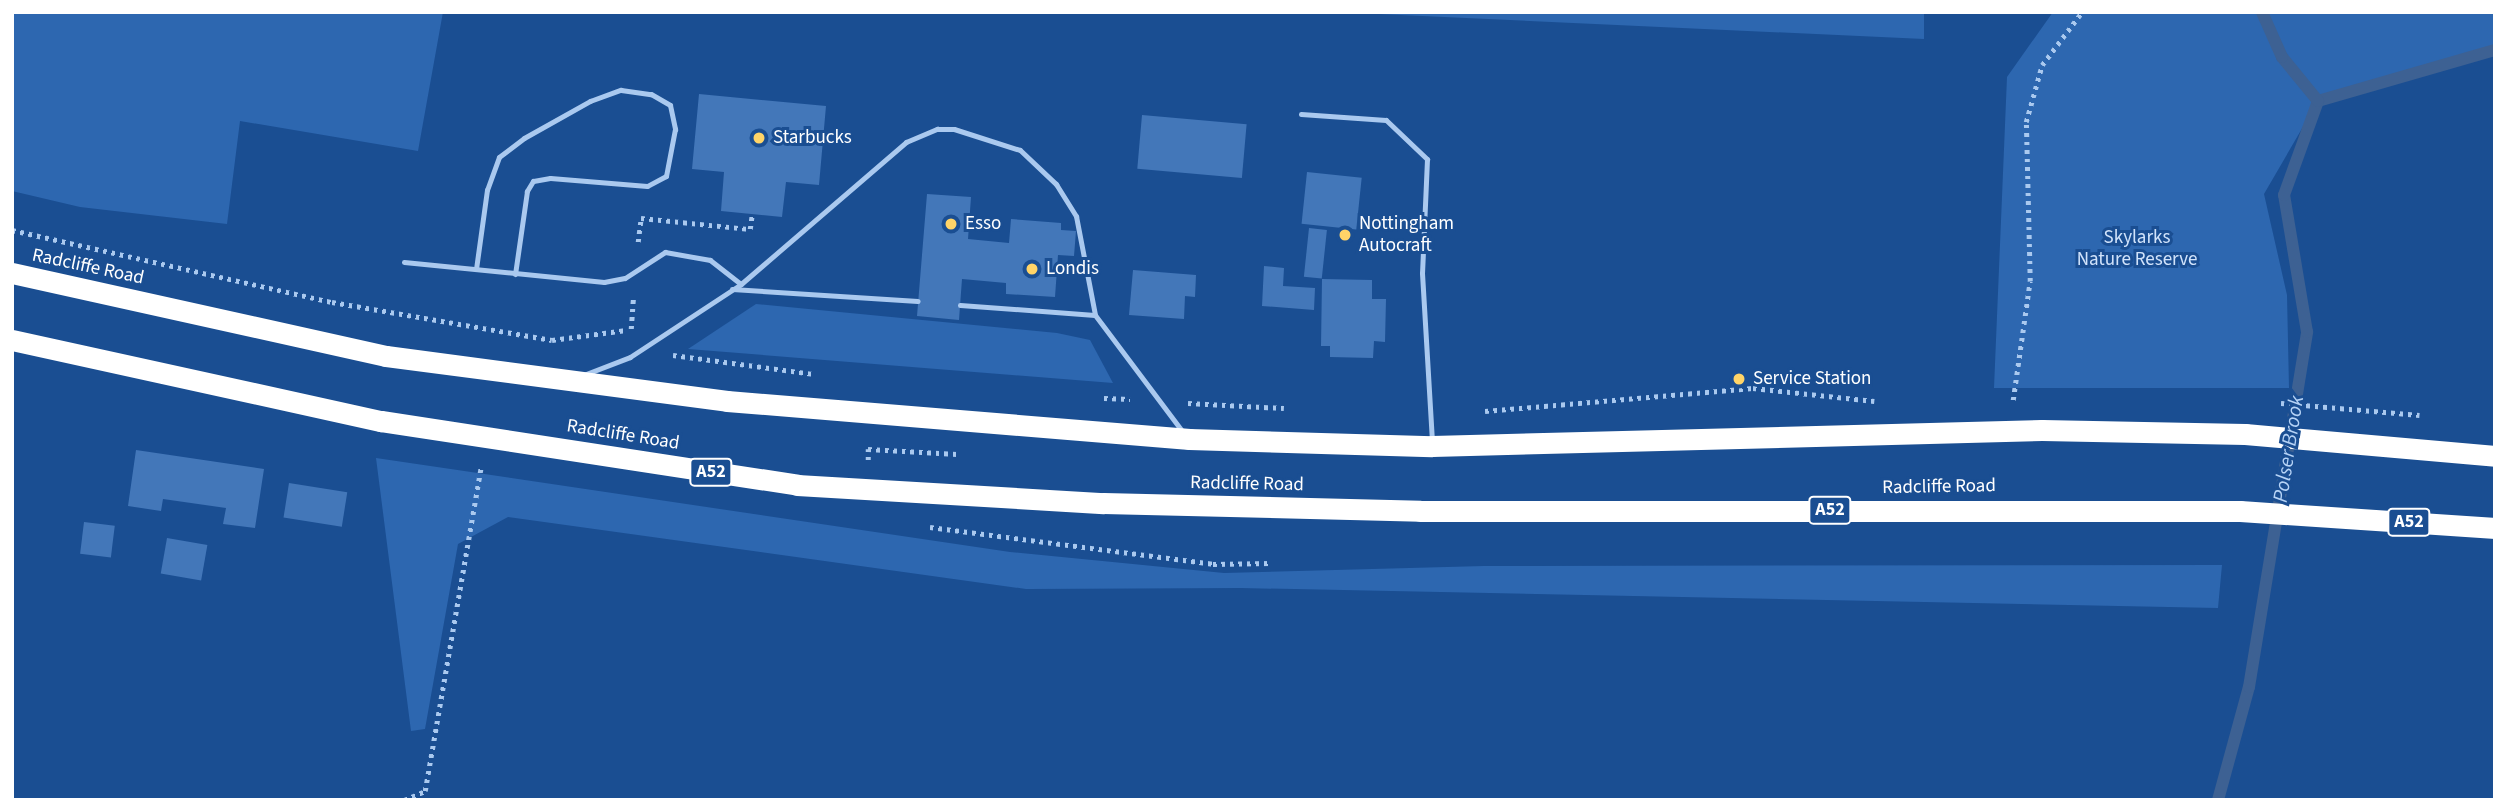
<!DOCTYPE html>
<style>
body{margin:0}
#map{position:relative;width:2507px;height:812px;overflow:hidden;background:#1a4e92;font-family:"Source Sans 3",sans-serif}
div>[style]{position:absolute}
.green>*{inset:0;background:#2d67b0}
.stream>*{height:12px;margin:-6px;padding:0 6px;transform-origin:6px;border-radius:6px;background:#3d6193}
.building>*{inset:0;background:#4377b9;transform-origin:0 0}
.path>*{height:4.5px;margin-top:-2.25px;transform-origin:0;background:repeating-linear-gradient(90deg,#aac9ef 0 3.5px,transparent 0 8.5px)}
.lane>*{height:5px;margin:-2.5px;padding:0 2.5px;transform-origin:2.5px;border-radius:2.5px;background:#aac9ef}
.highway>*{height:21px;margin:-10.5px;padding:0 10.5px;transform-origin:10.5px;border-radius:10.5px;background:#fff}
.dots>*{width:19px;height:19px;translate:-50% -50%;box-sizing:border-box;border:4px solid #1a4e92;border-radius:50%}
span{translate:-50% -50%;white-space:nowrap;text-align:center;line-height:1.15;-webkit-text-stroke:6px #1a4e92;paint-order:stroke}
.shield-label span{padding:2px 5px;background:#1a4e92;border:2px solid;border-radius:5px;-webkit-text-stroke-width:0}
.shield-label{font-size:18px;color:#fff;font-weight:700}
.poi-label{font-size:19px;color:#fff}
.left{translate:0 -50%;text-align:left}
.park-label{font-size:19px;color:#d1e3fb}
.street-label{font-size:19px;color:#fff}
.water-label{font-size:21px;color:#b6d3f6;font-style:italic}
.frame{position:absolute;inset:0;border:14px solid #fff;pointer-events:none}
</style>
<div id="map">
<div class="green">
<div style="clip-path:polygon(12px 12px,443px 12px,418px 151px,240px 121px,227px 224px,80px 207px,12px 191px)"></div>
<div style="clip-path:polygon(1335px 12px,1924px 12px,1924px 39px)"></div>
<div style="clip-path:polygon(2053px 12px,2495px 12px,2495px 55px,2318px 101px,2264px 194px,2287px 295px,2289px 388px,1994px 388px,2007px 77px)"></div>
<div style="clip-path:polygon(756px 304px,1057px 333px,1090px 340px,1113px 383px,688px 349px)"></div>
<div style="clip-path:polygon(376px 458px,1010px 552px,1224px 573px,1484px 566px,2222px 565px,2218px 608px,1241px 588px,1026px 589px,508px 517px,458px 544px,425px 729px,411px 731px)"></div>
</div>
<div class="stream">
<div style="left:2318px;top:101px;width:184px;rotate:-16.1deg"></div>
<div style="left:2218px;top:800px;width:117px;rotate:-74.7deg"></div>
<div style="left:2249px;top:687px;width:360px;rotate:-80.7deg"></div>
<div style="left:2307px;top:332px;width:139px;rotate:-99.5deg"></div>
<div style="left:2284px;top:195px;width:100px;rotate:-70.1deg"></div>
<div style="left:2318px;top:101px;width:57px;rotate:-129.3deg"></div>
<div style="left:2282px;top:57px;width:49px;rotate:-114deg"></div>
</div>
<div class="building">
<div style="clip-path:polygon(699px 94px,826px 106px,819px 185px,786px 182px,782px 217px,721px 211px,724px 172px,692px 169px)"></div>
<div style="left:1142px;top:115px;width:105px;height:54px;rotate:5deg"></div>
<div style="left:1307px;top:172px;width:55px;height:52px;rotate:6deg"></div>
<div style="clip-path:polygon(927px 194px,971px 197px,968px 239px,1009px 243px,1011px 219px,1061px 223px,1061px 230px,1076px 231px,1074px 256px,1058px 255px,1055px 297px,1006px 294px,1006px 283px,962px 279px,959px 320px,917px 316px)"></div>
<div style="left:1309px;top:228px;width:18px;height:49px;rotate:6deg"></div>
<div style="clip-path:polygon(1264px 266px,1284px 268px,1283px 286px,1315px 288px,1314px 310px,1262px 306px)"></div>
<div style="clip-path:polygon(1133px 270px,1196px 275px,1195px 297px,1185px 296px,1184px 319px,1129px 315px)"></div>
<div style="clip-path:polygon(1322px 279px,1372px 280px,1372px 299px,1386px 299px,1385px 342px,1374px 341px,1373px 358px,1330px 357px,1330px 346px,1321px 346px)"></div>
<div style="clip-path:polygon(136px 450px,264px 469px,255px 528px,223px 524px,226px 508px,163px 499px,161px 511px,128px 506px)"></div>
<div style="left:289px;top:483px;width:59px;height:35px;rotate:9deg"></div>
<div style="left:84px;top:522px;width:31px;height:32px;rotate:7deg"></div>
<div style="left:167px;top:538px;width:41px;height:36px;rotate:10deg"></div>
</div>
<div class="path">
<div style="left:12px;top:230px;width:328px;rotate:12.7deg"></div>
<div style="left:332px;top:302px;width:223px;rotate:9.8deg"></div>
<div style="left:552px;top:340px;width:75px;rotate:-7.7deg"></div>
<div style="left:638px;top:242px;width:24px;rotate:-83deg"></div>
<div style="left:641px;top:218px;width:110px;rotate:5.8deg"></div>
<div style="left:750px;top:229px;width:15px;rotate:-82deg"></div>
<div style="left:631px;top:329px;width:30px;rotate:-86deg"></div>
<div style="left:673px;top:355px;width:141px;rotate:7.7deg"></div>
<div style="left:1104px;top:398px;width:26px;rotate:2deg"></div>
<div style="left:2013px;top:400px;width:120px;rotate:-81.9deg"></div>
<div style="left:2030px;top:281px;width:159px;rotate:-91.4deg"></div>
<div style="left:2026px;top:122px;width:59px;rotate:-74.3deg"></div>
<div style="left:2042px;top:65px;width:66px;rotate:-53deg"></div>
<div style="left:1188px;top:403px;width:96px;rotate:3deg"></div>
<div style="left:2281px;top:403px;width:139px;rotate:5deg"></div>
<div style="left:1485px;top:411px;width:269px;rotate:-4.9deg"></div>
<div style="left:1753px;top:388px;width:122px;rotate:6.1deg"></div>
<div style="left:868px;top:460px;width:11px;rotate:-90deg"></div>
<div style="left:868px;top:449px;width:89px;rotate:3.2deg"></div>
<div style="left:930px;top:527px;width:285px;rotate:7.4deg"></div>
<div style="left:1213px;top:564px;width:58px;rotate:-1deg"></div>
<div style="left:404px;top:800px;width:23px;rotate:-23deg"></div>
<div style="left:425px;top:791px;width:329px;rotate:-80.2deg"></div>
</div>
<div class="lane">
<div style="left:1301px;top:114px;width:85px;rotate:4deg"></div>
<div style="left:1386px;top:120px;width:57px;rotate:43.6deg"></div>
<div style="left:1427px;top:159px;width:114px;rotate:92.5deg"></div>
<div style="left:1422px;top:273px;width:168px;rotate:86.6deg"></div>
<div style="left:404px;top:262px;width:201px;rotate:5.7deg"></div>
<div style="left:604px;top:282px;width:21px;rotate:-11deg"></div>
<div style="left:625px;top:278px;width:48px;rotate:-33deg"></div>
<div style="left:665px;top:252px;width:46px;rotate:10.1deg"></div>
<div style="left:710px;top:260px;width:39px;rotate:38deg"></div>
<div style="left:476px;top:269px;width:80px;rotate:-82.1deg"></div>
<div style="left:487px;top:190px;width:35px;rotate:-70deg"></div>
<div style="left:499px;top:157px;width:31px;rotate:-37deg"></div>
<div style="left:524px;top:138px;width:76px;rotate:-29.3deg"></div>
<div style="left:590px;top:101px;width:33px;rotate:-20deg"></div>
<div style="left:621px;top:90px;width:30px;rotate:8deg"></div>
<div style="left:651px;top:94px;width:22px;rotate:30deg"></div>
<div style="left:670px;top:105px;width:25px;rotate:78deg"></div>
<div style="left:675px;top:129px;width:48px;rotate:100.8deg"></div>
<div style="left:666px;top:176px;width:21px;rotate:152deg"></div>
<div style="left:647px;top:186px;width:97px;rotate:-175.3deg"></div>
<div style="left:550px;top:178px;width:17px;rotate:170deg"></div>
<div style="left:533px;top:181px;width:12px;rotate:121deg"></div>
<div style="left:527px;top:191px;width:84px;rotate:98.2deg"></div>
<div style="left:732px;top:289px;width:186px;rotate:3.7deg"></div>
<div style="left:960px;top:305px;width:135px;rotate:4.2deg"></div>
<div style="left:586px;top:374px;width:47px;rotate:-21.1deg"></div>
<div style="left:630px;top:357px;width:133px;rotate:-33.3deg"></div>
<div style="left:741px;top:284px;width:218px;rotate:-40.7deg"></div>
<div style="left:906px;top:142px;width:34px;rotate:-23deg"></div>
<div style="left:937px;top:129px;width:17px"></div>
<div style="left:954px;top:129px;width:69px;rotate:17.7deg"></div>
<div style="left:1020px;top:150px;width:50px;rotate:43.4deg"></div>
<div style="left:1056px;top:184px;width:38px;rotate:58deg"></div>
<div style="left:1076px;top:216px;width:101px;rotate:79.1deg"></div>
<div style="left:1095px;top:315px;width:145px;rotate:53.1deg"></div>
</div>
<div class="highway">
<div style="left:12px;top:273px;width:383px;rotate:12.5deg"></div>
<div style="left:386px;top:356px;width:344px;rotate:7.5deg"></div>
<div style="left:727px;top:401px;width:464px;rotate:4.7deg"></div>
<div style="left:1189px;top:439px;width:243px;rotate:1.7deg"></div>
<div style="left:1432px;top:446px;width:610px;rotate:-1.5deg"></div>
<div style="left:2042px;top:430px;width:203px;rotate:1.1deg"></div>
<div style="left:2245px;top:434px;width:251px;rotate:5deg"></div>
<div style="left:12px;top:340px;width:378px;rotate:12.4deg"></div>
<div style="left:381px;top:421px;width:421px;rotate:8.7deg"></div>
<div style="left:797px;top:485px;width:307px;rotate:3.4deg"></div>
<div style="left:1103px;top:503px;width:317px;rotate:1.4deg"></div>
<div style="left:1420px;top:511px;width:820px"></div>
<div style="left:2240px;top:511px;width:256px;rotate:3.8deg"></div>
</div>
<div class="dots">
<div style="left:759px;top:138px;background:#ffd468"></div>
<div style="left:951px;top:224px;background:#ffd468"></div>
<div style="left:1345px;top:235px;background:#ffd468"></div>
<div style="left:1032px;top:269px;background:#ffd468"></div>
<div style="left:1739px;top:379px;background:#ffd468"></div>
</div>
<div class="shield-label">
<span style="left:711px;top:472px">A52</span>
<span style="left:1830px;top:510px">A52</span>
<span style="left:2409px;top:522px">A52</span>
</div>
<div class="poi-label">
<span class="left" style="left:773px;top:138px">Starbucks</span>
<span class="left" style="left:965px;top:224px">Esso</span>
<span class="left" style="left:1359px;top:235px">Nottingham<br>Autocraft</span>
<span class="left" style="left:1046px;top:269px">Londis</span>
<span class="left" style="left:1753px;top:379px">Service Station</span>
</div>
<div class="park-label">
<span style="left:2137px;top:249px">Skylarks<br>Nature Reserve</span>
</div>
<div class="street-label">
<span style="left:88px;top:267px;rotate:12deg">Radcliffe Road</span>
<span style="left:623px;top:435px;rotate:9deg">Radcliffe Road</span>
<span style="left:1247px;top:484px;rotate:1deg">Radcliffe Road</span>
<span style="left:1939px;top:487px;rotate:-1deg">Radcliffe Road</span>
</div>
<div class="water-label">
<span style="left:2288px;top:449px;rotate:-81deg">Polser Brook</span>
</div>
<div class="frame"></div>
</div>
